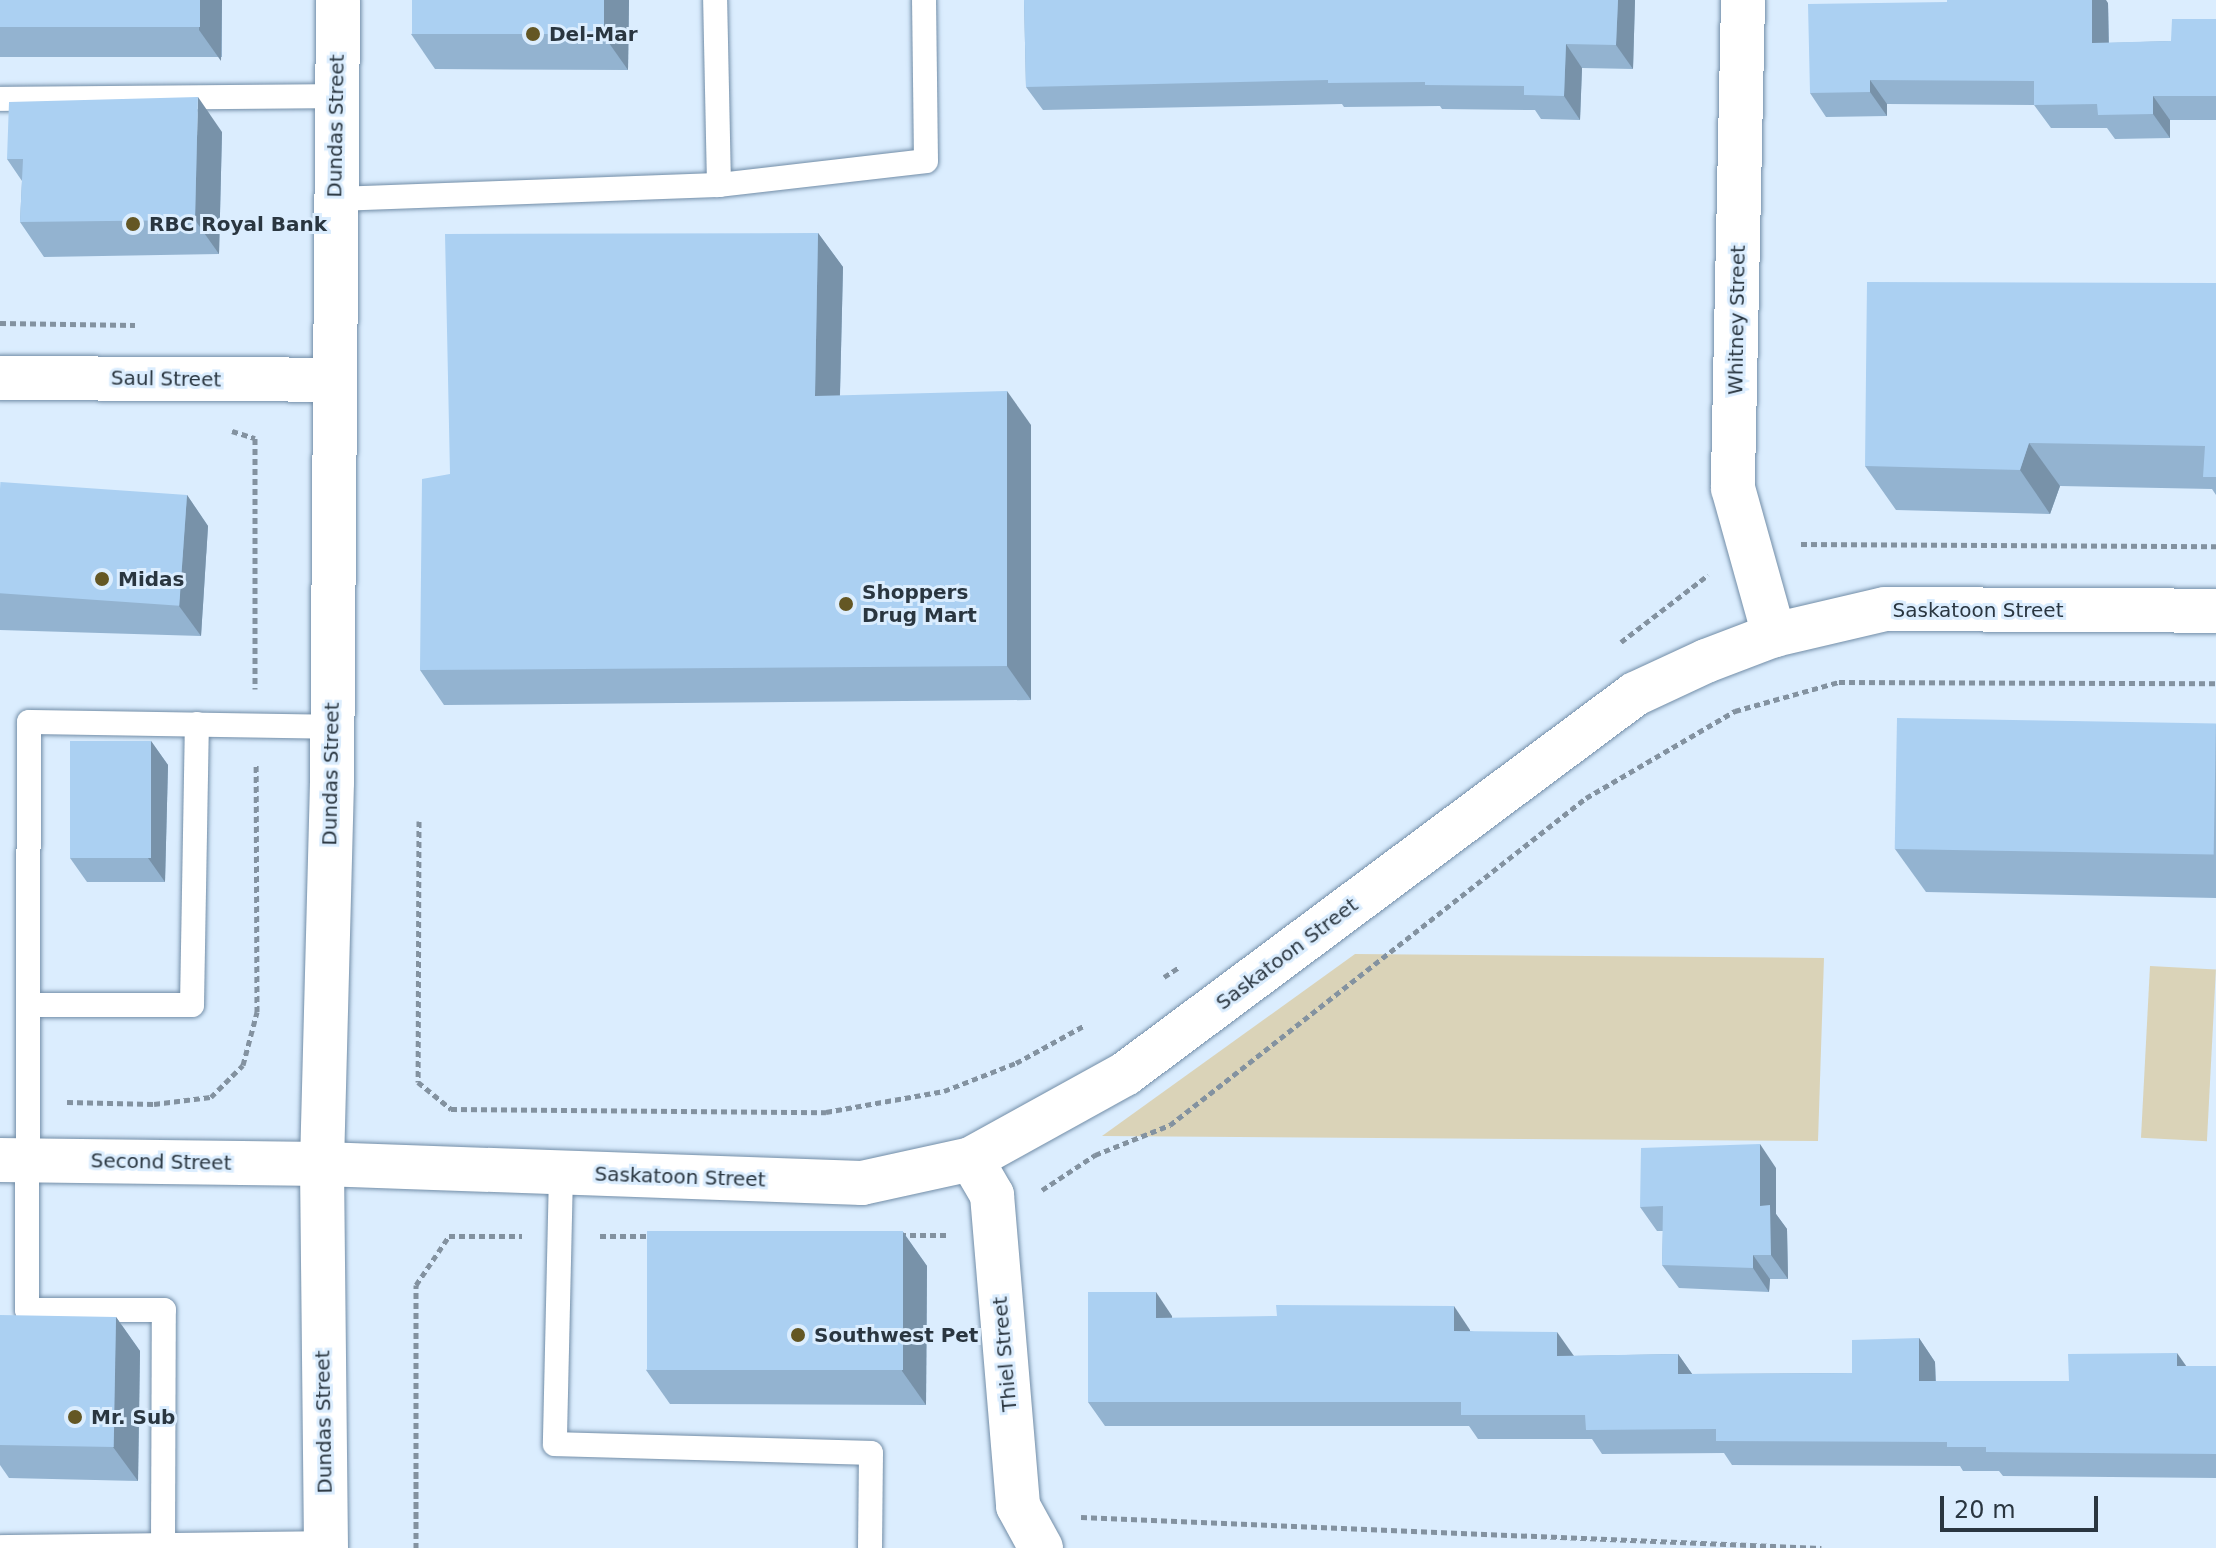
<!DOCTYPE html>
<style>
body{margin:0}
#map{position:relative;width:2216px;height:1548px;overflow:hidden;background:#dbedfe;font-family:"DejaVu Sans",sans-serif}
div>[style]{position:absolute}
.green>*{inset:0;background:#dad3b8;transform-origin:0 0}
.path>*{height:5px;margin-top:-2.5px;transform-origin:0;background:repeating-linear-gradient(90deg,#8392a0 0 6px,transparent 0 10px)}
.roads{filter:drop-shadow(0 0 2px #728da7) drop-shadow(0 0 2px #728da7)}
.service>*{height:24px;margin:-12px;padding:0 12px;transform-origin:12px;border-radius:12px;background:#fff}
.minor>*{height:44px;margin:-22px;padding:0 22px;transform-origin:22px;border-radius:22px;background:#fff}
.tertiary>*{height:44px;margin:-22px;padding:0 22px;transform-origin:22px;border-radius:22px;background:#fff}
.secondary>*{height:44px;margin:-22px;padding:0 22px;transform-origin:22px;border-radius:22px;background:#fff}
.wall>*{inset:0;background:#93b3d0;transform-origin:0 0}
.shaded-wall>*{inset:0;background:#7892a9}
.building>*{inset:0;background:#abd0f2;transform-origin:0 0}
.dots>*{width:22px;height:22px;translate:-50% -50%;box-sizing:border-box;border:4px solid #dbedfe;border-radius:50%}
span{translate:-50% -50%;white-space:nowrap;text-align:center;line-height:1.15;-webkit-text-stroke:6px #dbedfe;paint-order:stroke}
.poi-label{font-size:20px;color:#2a3640;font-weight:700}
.left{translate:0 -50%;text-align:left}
.street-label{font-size:20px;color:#2a3640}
.scale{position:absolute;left:1940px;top:1496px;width:158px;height:36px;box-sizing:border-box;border:4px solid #2a3640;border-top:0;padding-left:10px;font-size:24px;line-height:28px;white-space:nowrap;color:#2a3640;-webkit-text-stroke:6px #dbedfe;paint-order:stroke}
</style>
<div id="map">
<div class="green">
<div style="clip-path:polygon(1355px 954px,1824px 958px,1818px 1141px,1102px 1136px)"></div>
<div style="left:2150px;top:966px;width:66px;height:172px;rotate:3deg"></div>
</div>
<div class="path">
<div style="left:0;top:323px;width:135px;rotate:0.8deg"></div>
<div style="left:232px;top:431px;width:24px;rotate:17deg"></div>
<div style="left:255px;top:438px;width:251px;rotate:90deg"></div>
<div style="left:1801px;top:544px;width:415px;rotate:0.3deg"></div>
<div style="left:1621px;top:642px;width:110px;rotate:-37.6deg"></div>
<div style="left:419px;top:821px;width:261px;rotate:90.2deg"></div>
<div style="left:418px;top:1082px;width:43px;rotate:39.3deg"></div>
<div style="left:451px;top:1109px;width:375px;rotate:0.5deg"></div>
<div style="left:826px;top:1112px;width:120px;rotate:-10.1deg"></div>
<div style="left:944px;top:1091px;width:77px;rotate:-21.3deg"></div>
<div style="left:1016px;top:1063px;width:79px;rotate:-28.8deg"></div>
<div style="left:1164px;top:977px;width:17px;rotate:-33deg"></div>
<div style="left:67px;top:1102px;width:87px;rotate:1.3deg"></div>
<div style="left:154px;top:1104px;width:57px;rotate:-7deg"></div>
<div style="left:211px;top:1097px;width:45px;rotate:-45deg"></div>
<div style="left:243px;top:1065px;width:55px;rotate:-75.2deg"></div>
<div style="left:257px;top:1012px;width:249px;rotate:-90.2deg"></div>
<div style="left:1042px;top:1190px;width:64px;rotate:-33.4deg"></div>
<div style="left:1095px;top:1155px;width:81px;rotate:-21.8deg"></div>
<div style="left:1170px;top:1125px;width:529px;rotate:-38.17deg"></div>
<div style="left:1586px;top:798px;width:173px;rotate:-30.3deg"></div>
<div style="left:1735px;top:711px;width:108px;rotate:-15.6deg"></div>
<div style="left:1839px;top:682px;width:377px;rotate:0.2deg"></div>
<div style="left:900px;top:1235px;width:46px"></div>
<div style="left:600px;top:1236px;width:54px"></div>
<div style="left:1081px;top:1517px;width:741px;rotate:2.4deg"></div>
<div style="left:416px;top:1548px;width:263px;rotate:-90deg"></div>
<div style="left:416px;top:1285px;width:59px;rotate:-56deg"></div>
<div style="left:449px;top:1236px;width:73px"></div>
</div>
<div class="roads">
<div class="service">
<div style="left:0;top:99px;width:337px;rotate:-0.5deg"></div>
<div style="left:719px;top:185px;width:208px;rotate:-6.6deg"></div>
<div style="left:926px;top:161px;width:161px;rotate:-90.7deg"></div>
<div style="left:335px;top:199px;width:384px;rotate:-2.1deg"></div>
<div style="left:719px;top:185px;width:185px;rotate:-91.2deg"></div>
<div style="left:29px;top:1005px;width:163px"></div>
<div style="left:192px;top:1005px;width:281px;rotate:-89deg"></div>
<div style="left:561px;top:1173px;width:271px;rotate:91.3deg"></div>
<div style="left:555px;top:1444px;width:316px;rotate:1.6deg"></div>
<div style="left:871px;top:1453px;width:95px;rotate:90.6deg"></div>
<div style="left:1px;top:1547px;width:325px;rotate:-0.7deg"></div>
<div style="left:163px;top:1548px;width:238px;rotate:-89.8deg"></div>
<div style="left:164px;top:1310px;width:137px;rotate:180deg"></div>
<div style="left:27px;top:1310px;width:588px;rotate:-89.81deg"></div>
<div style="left:29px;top:722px;width:304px;rotate:0.9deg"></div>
</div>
<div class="minor">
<div style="left:1743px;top:0;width:488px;rotate:91.2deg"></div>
<div style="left:1733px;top:488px;width:153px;rotate:74.4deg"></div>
<div style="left:0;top:378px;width:332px;rotate:0.3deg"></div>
<div style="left:971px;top:1159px;width:42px;rotate:59.7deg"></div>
<div style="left:992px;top:1195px;width:312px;rotate:85.2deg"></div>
<div style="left:1018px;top:1506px;width:48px;rotate:61.3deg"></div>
</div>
<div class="tertiary">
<div style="left:0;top:1160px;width:322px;rotate:0.7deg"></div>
<div style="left:322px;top:1164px;width:540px;rotate:2.02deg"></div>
<div style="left:862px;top:1183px;width:112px;rotate:-12.4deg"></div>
<div style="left:971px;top:1159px;width:176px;rotate:-28.9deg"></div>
<div style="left:1125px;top:1074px;width:636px;rotate:-36.69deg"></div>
<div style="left:1635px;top:694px;width:78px;rotate:-24.9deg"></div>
<div style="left:1706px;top:661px;width:73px;rotate:-20.9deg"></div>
<div style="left:1774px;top:635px;width:114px;rotate:-13.2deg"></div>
<div style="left:1885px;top:609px;width:331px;rotate:0.3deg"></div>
</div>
<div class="secondary">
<div style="left:326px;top:1548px;width:384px;rotate:-90.6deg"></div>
<div style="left:322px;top:1164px;width:382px;rotate:-88.5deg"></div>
<div style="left:332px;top:782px;width:782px;rotate:-89.56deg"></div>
</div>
</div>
<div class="wall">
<div style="left:0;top:0;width:222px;height:57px"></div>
<div style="clip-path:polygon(629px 0,628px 70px,435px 69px,411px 34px)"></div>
<div style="clip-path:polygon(1024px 0,1635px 0,1633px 69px,1582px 68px,1580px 120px,1541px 119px,1535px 110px,1442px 109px,1440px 106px,1344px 107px,1342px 104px,1043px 110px,1026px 87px)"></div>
<div style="clip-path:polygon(1947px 2px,2108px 3px,2109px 43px,2171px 41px,2216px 19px,2216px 120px,2170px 120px,2170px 138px,2115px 139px,2107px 128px,2051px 128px,2034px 105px,1887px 104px,1887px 116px,1826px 117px,1810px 93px)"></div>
<div style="clip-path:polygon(222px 132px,219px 254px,44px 257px,20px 222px,22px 181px,7px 159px)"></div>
<div style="clip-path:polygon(818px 233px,843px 267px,840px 396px,1031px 425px,1031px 700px,444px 705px,420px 670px,450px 474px)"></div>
<div style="clip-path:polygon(2216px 283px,2216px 495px,2212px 489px,2060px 486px,2050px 514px,1896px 510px,1865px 466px)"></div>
<div style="clip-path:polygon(187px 495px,208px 526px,201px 636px,0 630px,0 497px)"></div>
<div style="clip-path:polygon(2216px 724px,2216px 898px,1926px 892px,1895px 849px)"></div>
<div style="clip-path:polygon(151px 741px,168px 765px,165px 882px,87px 882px,70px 858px)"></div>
<div style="clip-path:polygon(1776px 1168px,1776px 1214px,1787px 1229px,1788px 1279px,1770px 1279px,1769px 1292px,1679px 1288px,1662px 1265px,1663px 1231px,1657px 1231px,1640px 1207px)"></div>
<div style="clip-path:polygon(903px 1232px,927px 1266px,926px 1405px,670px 1404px,646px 1370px)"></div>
<div style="clip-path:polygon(1172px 1316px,1172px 1318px,1470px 1330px,1470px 1331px,1573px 1356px,1678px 1354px,1692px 1374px,1852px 1373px,1919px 1338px,1935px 1362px,1936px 1381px,2069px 1381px,2186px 1366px,2216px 1366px,2216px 1478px,2003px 1476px,1999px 1471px,1963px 1471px,1960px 1466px,1732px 1465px,1724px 1453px,1602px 1454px,1592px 1439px,1478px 1439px,1469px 1426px,1105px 1426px,1088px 1402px)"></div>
<div style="clip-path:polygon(116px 1317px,140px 1351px,138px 1481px,9px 1478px,0 1465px,0 1321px)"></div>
</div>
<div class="shaded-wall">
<div style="clip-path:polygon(200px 0,222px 0,221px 61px,199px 30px)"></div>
<div style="clip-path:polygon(604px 0,629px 0,628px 70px,604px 36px)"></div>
<div style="clip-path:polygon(1618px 0,1635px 0,1633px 69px,1616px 45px)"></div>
<div style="clip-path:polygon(2092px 0,2106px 0,2108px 3px,2109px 67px,2092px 43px)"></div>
<div style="clip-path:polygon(1566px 44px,1582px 68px,1580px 120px,1564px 96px)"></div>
<div style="clip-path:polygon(1870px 80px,1887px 104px,1887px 116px,1870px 92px)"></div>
<div style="clip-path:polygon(2153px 96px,2170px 120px,2170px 138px,2153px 114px)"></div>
<div style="clip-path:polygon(198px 97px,222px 132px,219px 254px,195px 220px)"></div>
<div style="clip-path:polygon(818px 233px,843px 267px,839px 431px,815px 396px)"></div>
<div style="clip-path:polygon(1007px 391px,1031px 425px,1031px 700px,1007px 666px)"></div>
<div style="clip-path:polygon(2029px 443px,2060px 486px,2050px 514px,2020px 470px)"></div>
<div style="clip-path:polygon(187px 495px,208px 526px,201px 636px,179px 606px)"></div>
<div style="clip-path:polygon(151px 741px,168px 765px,165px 882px,148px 858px)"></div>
<div style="clip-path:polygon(1760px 1144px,1776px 1168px,1776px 1214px,1787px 1229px,1788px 1279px,1771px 1255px,1760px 1206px)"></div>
<div style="clip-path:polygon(903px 1232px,927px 1266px,926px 1405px,902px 1371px)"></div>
<div style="clip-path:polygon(1753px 1255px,1770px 1279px,1769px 1292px,1753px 1268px)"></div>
<div style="clip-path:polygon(1156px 1292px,1172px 1316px,1173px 1342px,1156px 1318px)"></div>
<div style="clip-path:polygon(1454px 1306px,1470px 1330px,1470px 1355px,1454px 1331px)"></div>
<div style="clip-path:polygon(116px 1317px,140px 1351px,138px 1481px,113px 1447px)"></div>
<div style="clip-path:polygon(1557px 1332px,1574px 1356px,1557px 1356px)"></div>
<div style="clip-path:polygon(1919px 1338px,1935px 1362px,1936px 1405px,1919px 1381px)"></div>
<div style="clip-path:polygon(2177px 1353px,2194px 1377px,2177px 1366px)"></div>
<div style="clip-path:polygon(1678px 1354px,1695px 1378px,1678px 1374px)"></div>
</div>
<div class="building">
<div style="left:0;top:0;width:200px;height:27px"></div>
<div style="left:412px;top:0;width:192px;height:34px"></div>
<div style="clip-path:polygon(1024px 0,1618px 0,1616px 45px,1566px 44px,1564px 96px,1524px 95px,1524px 86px,1425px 85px,1425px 82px,1328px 83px,1328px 80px,1026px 87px)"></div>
<div style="clip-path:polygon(1947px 0,2092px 0,2092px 43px,2171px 41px,2172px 19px,2216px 19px,2216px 96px,2153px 96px,2153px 114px,2098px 115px,2097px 104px,2034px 105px,2034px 81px,1870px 80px,1870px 92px,1810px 93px,1808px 4px,1947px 2px)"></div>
<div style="clip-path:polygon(198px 97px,195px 220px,20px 222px,23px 159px,7px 159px,9px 102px)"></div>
<div style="clip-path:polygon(818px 233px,815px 396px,1007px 391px,1007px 666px,420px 670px,422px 479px,450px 474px,445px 234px)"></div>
<div style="clip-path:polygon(1867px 282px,2216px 283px,2216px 477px,2203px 477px,2205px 446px,2029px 443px,2020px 470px,1865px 466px)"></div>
<div style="left:187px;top:495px;width:111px;height:187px;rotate:94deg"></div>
<div style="left:1897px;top:718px;width:319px;height:131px;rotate:1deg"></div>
<div style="left:70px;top:741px;width:81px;height:117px"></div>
<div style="clip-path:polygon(1760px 1144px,1760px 1206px,1770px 1205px,1771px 1255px,1753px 1255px,1753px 1268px,1662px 1265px,1663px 1206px,1640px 1207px,1641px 1148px)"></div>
<div style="left:647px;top:1231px;width:256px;height:139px"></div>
<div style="clip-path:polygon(1088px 1292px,1156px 1292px,1156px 1318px,1277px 1316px,1276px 1305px,1454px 1306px,1454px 1331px,1557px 1332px,1557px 1356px,1678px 1354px,1678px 1374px,1852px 1373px,1852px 1340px,1919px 1338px,1919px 1381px,2069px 1381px,2068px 1354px,2177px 1353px,2177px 1366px,2216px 1366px,2216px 1454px,1986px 1452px,1986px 1447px,1947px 1447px,1947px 1442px,1716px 1441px,1716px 1429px,1586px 1430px,1585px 1415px,1461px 1415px,1461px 1402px,1088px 1402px)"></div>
<div style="left:116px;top:1317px;width:130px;height:116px;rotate:91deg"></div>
</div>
<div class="dots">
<div style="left:533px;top:34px;background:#645724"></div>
<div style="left:133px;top:224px;background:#645724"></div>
<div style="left:102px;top:579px;background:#645724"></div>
<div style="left:846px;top:604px;background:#645724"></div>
<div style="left:798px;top:1335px;background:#645724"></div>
<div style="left:75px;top:1417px;background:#645724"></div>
</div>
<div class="poi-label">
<span class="left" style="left:549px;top:34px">Del-Mar</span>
<span class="left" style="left:149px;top:224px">RBC Royal Bank</span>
<span class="left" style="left:118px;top:579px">Midas</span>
<span class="left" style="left:862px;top:604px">Shoppers<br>Drug Mart</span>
<span class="left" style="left:814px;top:1335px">Southwest Pet</span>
<span class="left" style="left:91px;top:1417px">Mr. Sub</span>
</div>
<div class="street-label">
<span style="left:336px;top:126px;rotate:-89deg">Dundas Street</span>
<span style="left:1737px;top:320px;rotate:-89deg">Whitney Street</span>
<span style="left:166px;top:379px;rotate:1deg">Saul Street</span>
<span style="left:1978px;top:610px">Saskatoon Street</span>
<span style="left:331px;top:774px;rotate:-89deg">Dundas Street</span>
<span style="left:1287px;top:954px;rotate:-37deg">Saskatoon Street</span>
<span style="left:161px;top:1162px;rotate:1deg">Second Street</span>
<span style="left:680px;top:1177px;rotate:2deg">Saskatoon Street</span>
<span style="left:1005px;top:1354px;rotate:-95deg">Thiel Street</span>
<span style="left:324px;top:1422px;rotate:-91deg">Dundas Street</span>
</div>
<div class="scale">20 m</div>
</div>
